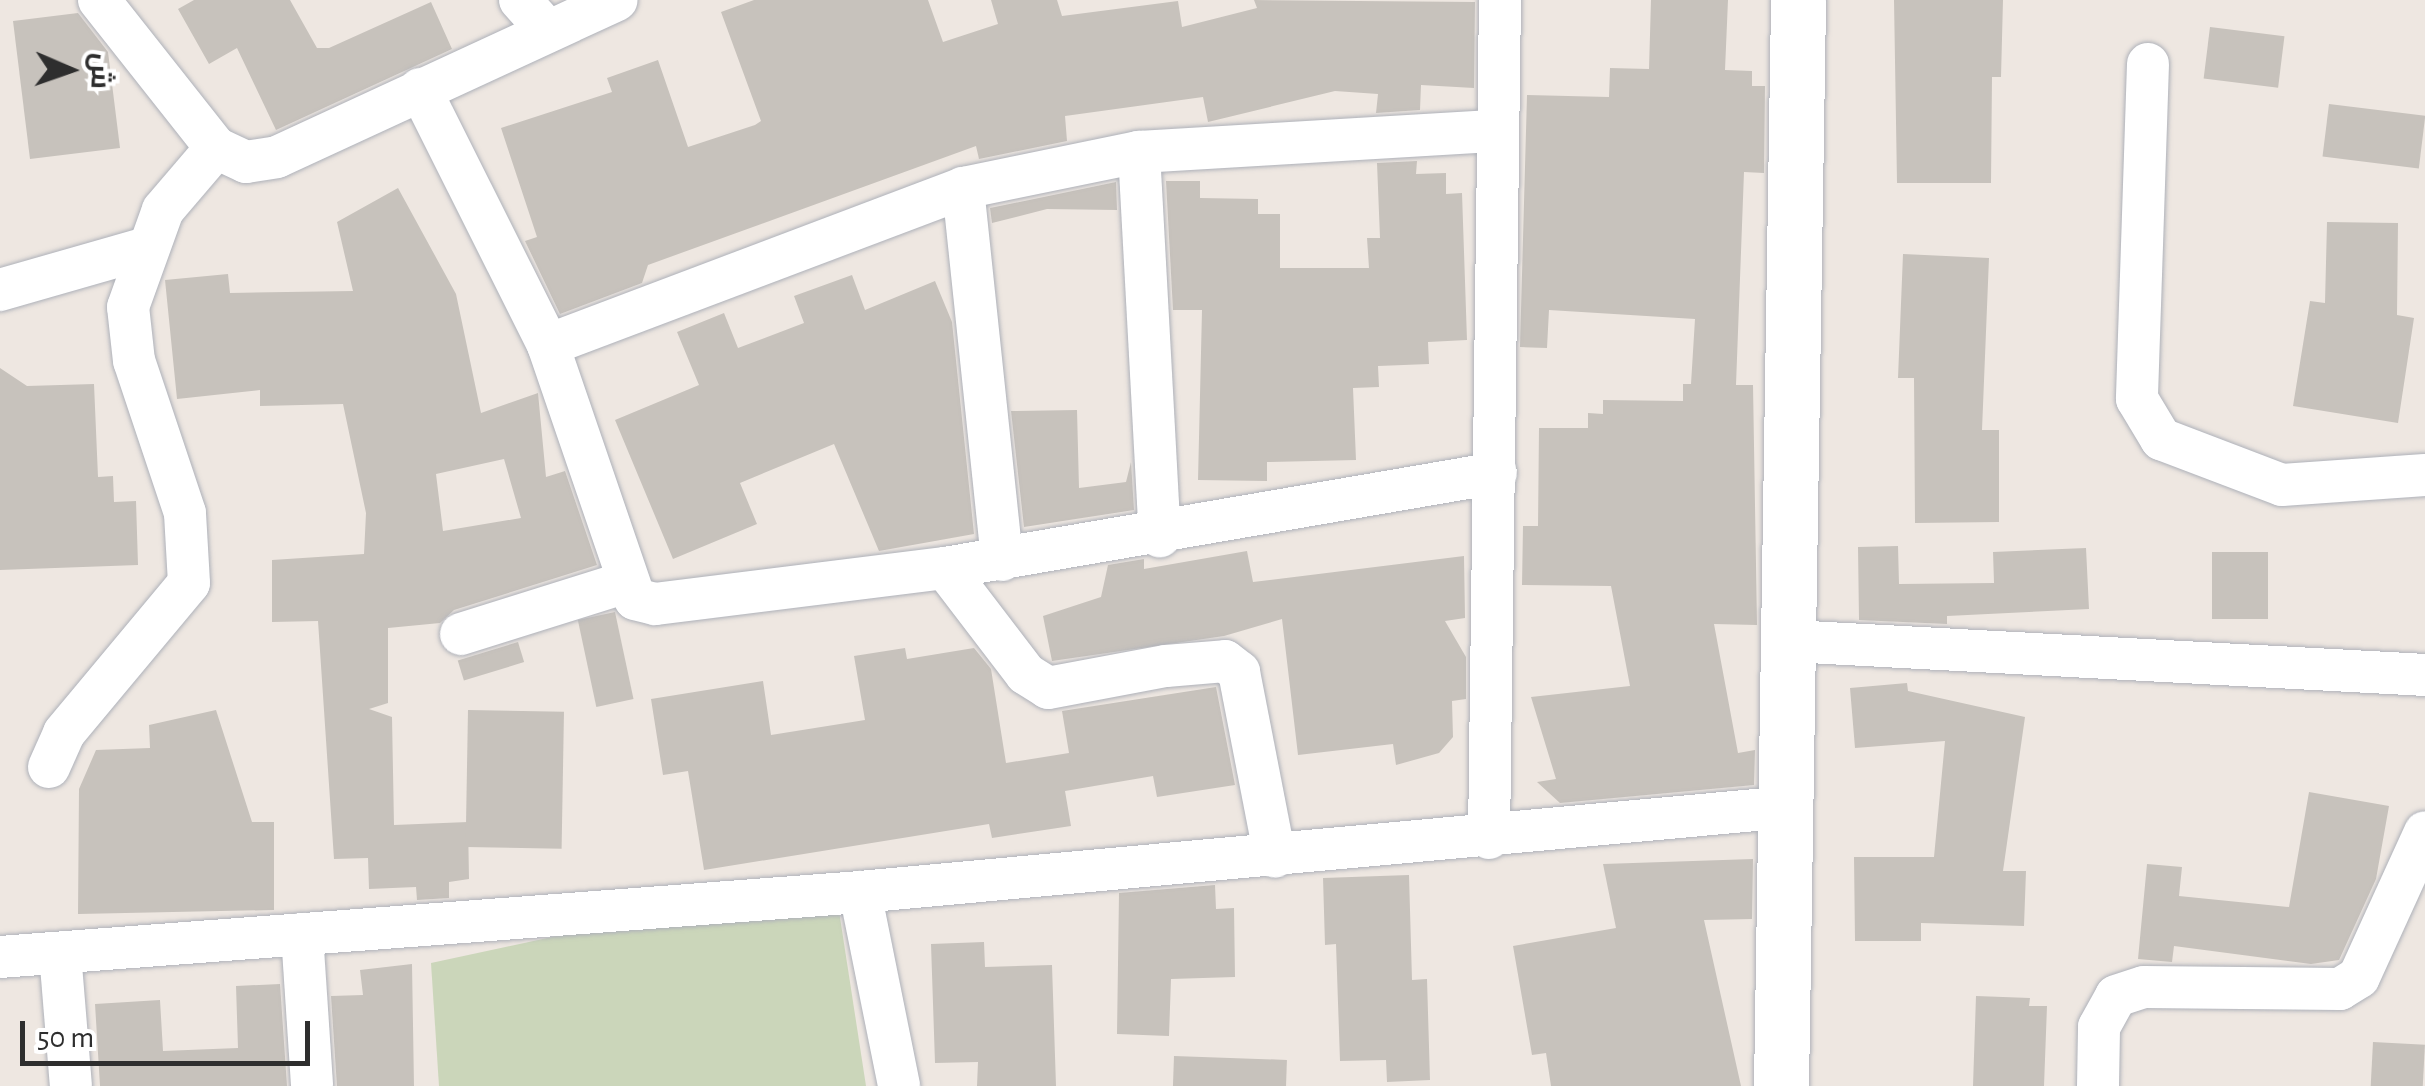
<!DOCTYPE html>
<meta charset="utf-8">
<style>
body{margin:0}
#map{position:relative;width:2425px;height:1086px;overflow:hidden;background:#eee7e1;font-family:"Alegreya Sans",Cairo,sans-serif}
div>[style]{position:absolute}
.cemetery>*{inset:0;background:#cbd6ba}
.building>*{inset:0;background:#c7c2bc;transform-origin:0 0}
.roads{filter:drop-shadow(0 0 2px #aeb1b9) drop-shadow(0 0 2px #aeb1b9)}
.minor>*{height:42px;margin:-21px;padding:0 21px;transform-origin:21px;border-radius:21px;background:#fff}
.tertiary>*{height:55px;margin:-27.5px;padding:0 27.5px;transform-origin:27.5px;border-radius:27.5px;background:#fff}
span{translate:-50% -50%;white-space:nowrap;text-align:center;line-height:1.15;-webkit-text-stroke:8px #fff;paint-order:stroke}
.north{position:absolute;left:20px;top:20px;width:100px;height:100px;-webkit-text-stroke:8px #fff;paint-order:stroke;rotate:92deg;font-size:28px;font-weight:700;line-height:40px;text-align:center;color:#2e2e2e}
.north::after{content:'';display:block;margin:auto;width:35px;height:45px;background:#2e2e2e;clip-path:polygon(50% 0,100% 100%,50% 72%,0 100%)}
.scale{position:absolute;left:20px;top:1021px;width:290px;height:45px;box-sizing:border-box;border:5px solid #2e2e2e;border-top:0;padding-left:12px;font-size:30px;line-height:35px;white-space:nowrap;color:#2e2e2e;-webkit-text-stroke:8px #fff;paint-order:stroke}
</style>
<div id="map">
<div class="cemetery">
<div style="clip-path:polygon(839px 911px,866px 1086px,439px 1086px,431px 963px,575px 932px)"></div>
</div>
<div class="building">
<div style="clip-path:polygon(194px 0,290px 0,317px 48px,329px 48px,431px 2px,452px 49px,276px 130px,237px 48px,209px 64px,178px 9px)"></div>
<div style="clip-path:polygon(754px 0,928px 0,943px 42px,998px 24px,991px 0,1057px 0,1062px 16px,1178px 1px,1182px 27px,1257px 8px,1254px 0,1475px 2px,1474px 88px,1421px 85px,1420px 110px,1376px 113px,1378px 94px,1335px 91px,1208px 122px,1203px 97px,1065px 116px,1067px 141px,979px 159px,976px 146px,648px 265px,642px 283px,560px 314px,525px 241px,537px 237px,501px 128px,612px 92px,607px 78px,658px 60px,688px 147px,755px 125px,761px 121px,721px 12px)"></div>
<div style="clip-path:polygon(1651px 0,1728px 0,1725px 70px,1752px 71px,1752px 86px,1765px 86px,1764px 173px,1744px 172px,1736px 385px,1753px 385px,1757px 625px,1714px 624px,1738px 753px,1755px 750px,1754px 785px,1560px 803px,1537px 782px,1556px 779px,1531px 697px,1630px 686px,1611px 586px,1522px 585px,1523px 526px,1538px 526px,1539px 428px,1588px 428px,1588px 413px,1603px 414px,1603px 400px,1683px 401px,1683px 384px,1691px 384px,1695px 319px,1549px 310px,1547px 348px,1520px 347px,1527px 95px,1609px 97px,1610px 68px,1649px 69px)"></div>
<div style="clip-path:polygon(1894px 0,2003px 0,2001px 77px,1992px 77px,1991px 183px,1897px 183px)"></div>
<div style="clip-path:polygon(78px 13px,108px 52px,120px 148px,30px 159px,13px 21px)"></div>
<div style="left:2210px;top:27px;width:75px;height:52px;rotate:7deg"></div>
<div style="left:2329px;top:104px;width:97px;height:53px;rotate:7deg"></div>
<div style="clip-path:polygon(1417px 161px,1416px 174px,1446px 173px,1446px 194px,1462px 193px,1467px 340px,1428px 342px,1429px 364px,1378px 366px,1379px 387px,1353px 388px,1356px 460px,1267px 462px,1267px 481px,1198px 480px,1202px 310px,1173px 310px,1166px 181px,1200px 181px,1200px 198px,1258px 199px,1258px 214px,1280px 214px,1280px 268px,1369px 268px,1367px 238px,1380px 238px,1377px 163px)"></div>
<div style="clip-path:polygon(1116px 182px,1117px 210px,1047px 209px,992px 223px,990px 208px)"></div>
<div style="clip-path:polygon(evenodd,398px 188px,456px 294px,481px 413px,538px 393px,546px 477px,565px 471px,597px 565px,454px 610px,440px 623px,388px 628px,388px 703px,369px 709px,392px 717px,394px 825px,468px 822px,469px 879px,449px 882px,449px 898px,417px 900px,416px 887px,369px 889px,368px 858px,334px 859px,318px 621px,272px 622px,272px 560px,364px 554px,366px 513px,343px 404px,260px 406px,260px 390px,177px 399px,165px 280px,228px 274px,230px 293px,353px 291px,337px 222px,398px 188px,504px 459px,521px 518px,443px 531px,436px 474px,504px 459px)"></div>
<div style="clip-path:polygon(2327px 222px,2398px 223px,2397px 315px,2414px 318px,2398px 423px,2293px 406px,2310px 301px,2325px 303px)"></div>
<div style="clip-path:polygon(1903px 254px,1989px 258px,1982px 430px,1999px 430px,1999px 522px,1915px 523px,1914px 378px,1898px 378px)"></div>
<div style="clip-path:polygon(852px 275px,865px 310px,935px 281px,952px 322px,974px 534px,879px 551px,834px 444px,740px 483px,757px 524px,673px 559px,615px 420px,699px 385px,677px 332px,724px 313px,738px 348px,804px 323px,794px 296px)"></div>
<div style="clip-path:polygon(0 368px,27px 386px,94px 384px,98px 477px,113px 476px,114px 502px,136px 501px,138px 565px,0 570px)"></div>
<div style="clip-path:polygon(1077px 410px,1079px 488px,1126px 482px,1131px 462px,1134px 510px,1024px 527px,1011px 411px)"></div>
<div style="clip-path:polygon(1898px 546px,1899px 584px,1994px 583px,1993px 552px,2086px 548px,2089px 609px,1947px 616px,1947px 624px,1859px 620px,1858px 547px)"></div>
<div style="clip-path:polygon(1247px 551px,1253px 582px,1464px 556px,1465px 618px,1445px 621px,1466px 657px,1466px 699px,1452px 701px,1453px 737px,1439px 753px,1396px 765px,1393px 744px,1298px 755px,1282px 619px,1224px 636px,1052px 661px,1043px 616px,1101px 597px,1108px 565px,1144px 559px,1144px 569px)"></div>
<div style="left:2212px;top:552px;width:56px;height:67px"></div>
<div style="left:615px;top:612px;width:89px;height:38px;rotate:78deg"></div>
<div style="left:518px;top:642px;width:21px;height:63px;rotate:73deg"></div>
<div style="clip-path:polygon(905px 648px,907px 659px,974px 648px,991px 669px,1006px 763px,1069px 753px,1062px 711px,1216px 687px,1235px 785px,1157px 797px,1153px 776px,1065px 791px,1071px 826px,992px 838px,989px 824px,704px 870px,688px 771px,663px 775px,651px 699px,763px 681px,771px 735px,865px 720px,854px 656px)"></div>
<div style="clip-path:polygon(1907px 683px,1908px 691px,2025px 717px,2003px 871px,2026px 871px,2024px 926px,1921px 923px,1921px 941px,1855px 941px,1854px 857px,1934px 857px,1945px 741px,1855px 748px,1850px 688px)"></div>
<div style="clip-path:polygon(216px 710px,252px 822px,274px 822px,274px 910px,78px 914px,79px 789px,96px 750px,150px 748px,149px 725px)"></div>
<div style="left:468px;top:710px;width:96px;height:137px;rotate:1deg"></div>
<div style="clip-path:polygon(2309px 792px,2389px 806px,2376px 879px,2339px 960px,2311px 964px,2174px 946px,2172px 962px,2138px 959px,2147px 864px,2182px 867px,2179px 896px,2289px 907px)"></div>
<div style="clip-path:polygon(1753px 859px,1752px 919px,1704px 920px,1741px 1086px,1551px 1086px,1546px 1053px,1532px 1055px,1513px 946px,1616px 928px,1603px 864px)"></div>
<div style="clip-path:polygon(1409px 875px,1412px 980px,1427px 979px,1430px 1080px,1387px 1082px,1386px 1060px,1340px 1061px,1336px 944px,1325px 945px,1323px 878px)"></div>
<div style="clip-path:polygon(1215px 885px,1216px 909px,1234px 908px,1235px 977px,1171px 979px,1169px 1036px,1117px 1034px,1119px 893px)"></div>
<div style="clip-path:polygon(984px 942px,985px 967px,1052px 965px,1056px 1086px,977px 1086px,978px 1062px,935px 1063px,931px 944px)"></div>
<div style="clip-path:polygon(412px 964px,414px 1086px,337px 1086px,331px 996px,363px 995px,360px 970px)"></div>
<div style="clip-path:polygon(280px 984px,287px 1086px,100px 1086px,95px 1004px,160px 1000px,163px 1051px,238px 1048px,236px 986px)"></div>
<div style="clip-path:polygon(1976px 996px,2030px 998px,2029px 1006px,2047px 1006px,2044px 1086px,1973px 1086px)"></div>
<div style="left:2373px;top:1042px;width:52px;height:44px;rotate:3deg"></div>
<div style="left:1174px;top:1056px;width:113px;height:30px;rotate:2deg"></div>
</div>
<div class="roads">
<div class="minor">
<div style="left:99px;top:0;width:189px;rotate:51.7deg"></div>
<div style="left:216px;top:148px;width:33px;rotate:25deg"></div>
<div style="left:246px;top:162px;width:31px;rotate:-9deg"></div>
<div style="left:277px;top:157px;width:374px;rotate:-24.8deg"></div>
<div style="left:520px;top:0;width:42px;rotate:47.9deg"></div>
<div style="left:2148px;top:64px;width:335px;rotate:91.9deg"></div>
<div style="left:2137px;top:399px;width:47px;rotate:59deg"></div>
<div style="left:2161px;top:439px;width:129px;rotate:20.8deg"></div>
<div style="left:2282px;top:485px;width:143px;rotate:-4deg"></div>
<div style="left:420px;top:89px;width:286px;rotate:63.4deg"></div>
<div style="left:548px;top:345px;width:268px;rotate:71.1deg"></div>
<div style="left:635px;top:599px;width:21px;rotate:14deg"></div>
<div style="left:655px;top:604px;width:292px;rotate:-7.1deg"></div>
<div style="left:945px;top:568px;width:559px;rotate:-9.78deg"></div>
<div style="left:1139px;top:152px;width:385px;rotate:86.9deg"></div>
<div style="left:963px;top:188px;width:374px;rotate:84deg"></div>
<div style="left:0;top:290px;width:149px;rotate:-16deg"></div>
<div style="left:548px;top:345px;width:444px;rotate:-20.7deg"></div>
<div style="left:963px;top:188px;width:180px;rotate:-11.6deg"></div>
<div style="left:1139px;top:152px;width:358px;rotate:-3.4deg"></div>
<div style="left:945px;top:568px;width:133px;rotate:52.6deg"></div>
<div style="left:1026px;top:674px;width:26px;rotate:32deg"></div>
<div style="left:1048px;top:688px;width:120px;rotate:-10.6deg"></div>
<div style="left:1166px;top:666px;width:59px;rotate:-4.8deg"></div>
<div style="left:1225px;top:661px;width:18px;rotate:38deg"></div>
<div style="left:1239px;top:672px;width:188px;rotate:79deg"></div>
<div style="left:461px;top:634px;width:171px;rotate:-17.4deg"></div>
<div style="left:1790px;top:641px;width:636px;rotate:3.06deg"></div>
<div style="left:49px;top:767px;width:37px;rotate:-66deg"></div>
<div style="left:64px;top:733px;width:195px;rotate:-50.2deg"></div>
<div style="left:189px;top:583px;width:70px;rotate:-93.3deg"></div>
<div style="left:185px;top:513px;width:160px;rotate:-108.5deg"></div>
<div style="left:134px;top:361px;width:54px;rotate:-96.3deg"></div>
<div style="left:128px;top:307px;width:103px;rotate:-70.2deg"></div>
<div style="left:163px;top:210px;width:82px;rotate:-49.5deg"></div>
<div style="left:1489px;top:838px;width:838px;rotate:-89.25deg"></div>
<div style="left:860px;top:892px;width:198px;rotate:78.6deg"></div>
<div style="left:302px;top:934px;width:152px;rotate:86.2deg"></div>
<div style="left:60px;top:953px;width:133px;rotate:85.3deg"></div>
<div style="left:0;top:957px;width:862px;rotate:-4.32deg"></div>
<div style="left:860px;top:892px;width:932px;rotate:-5.23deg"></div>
<div style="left:2098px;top:1086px;width:59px;rotate:-89deg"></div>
<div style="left:2099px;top:1027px;width:35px;rotate:-61deg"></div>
<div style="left:2116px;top:996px;width:29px;rotate:-18deg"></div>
<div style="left:2144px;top:987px;width:196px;rotate:0.6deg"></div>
<div style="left:2340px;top:989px;width:22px;rotate:-32deg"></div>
<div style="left:2359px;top:977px;width:159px;rotate:-65.5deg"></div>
</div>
<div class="tertiary">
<div style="left:1781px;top:1086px;width:1086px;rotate:-89.1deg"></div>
</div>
</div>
<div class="north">ش</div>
<div class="scale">50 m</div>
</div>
